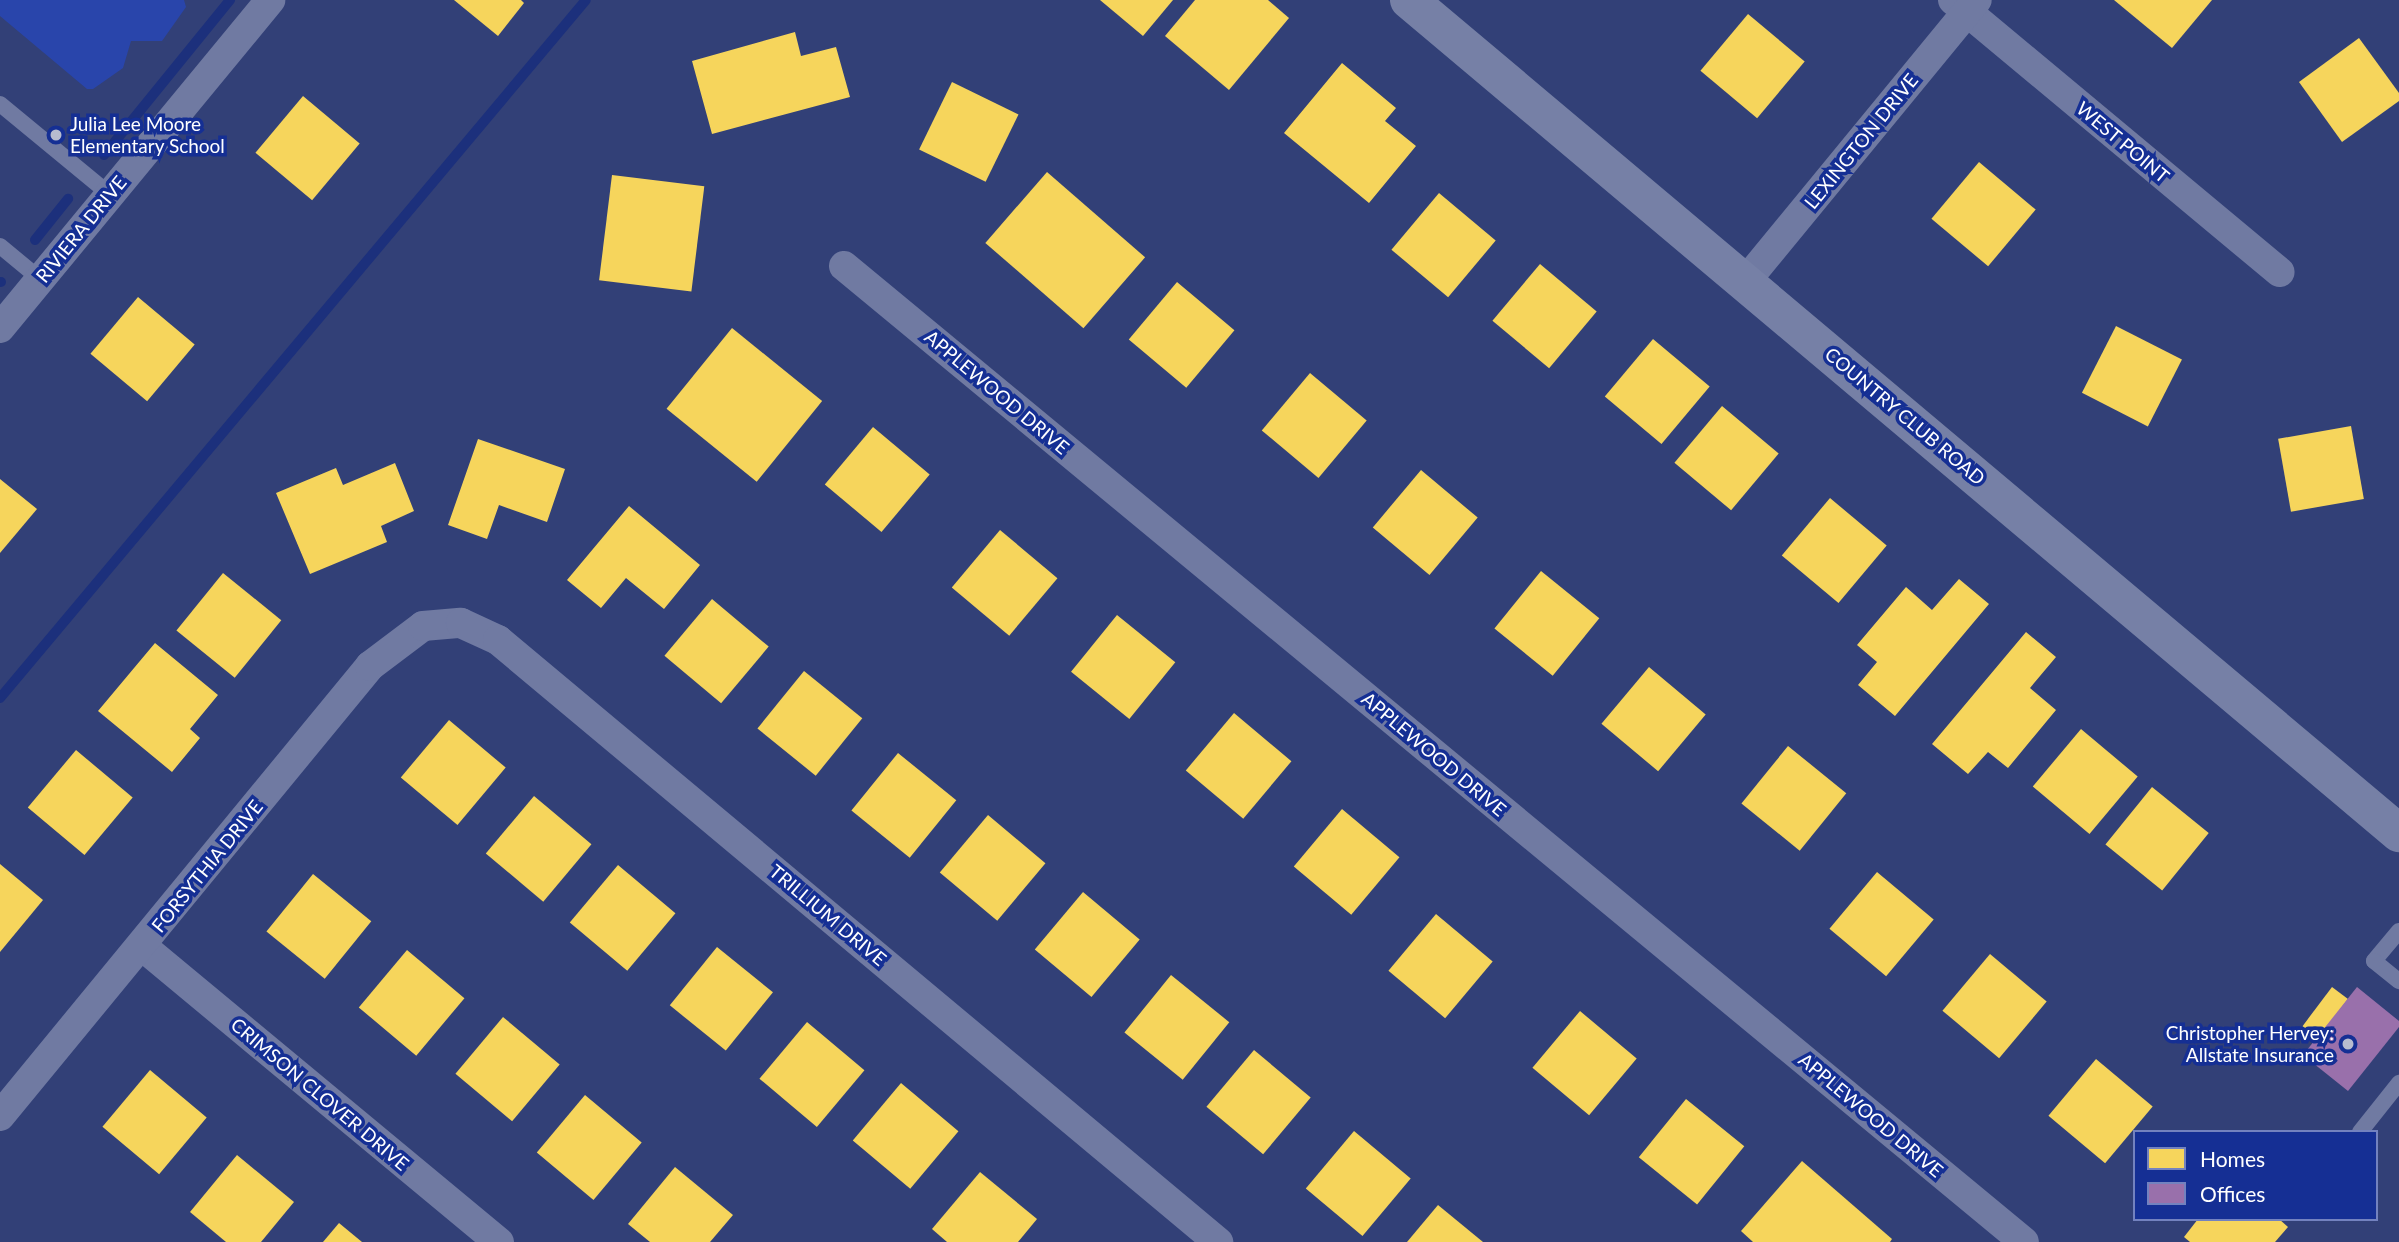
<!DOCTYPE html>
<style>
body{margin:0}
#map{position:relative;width:2399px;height:1242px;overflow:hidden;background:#324077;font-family:Lato,sans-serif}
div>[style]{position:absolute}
.green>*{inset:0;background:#2945ab}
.homes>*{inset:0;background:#f6d55c;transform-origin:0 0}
.offices>*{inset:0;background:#9970ab}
.stream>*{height:10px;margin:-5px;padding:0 5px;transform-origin:5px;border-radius:5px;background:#1c307c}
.lane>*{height:16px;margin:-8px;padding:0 8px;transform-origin:8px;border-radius:8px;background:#707aa2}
.street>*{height:30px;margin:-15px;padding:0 15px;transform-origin:15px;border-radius:15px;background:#707aa2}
.secondary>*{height:38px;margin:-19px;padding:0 19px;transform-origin:19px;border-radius:19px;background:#7680a6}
.dots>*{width:19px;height:19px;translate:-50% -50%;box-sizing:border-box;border:4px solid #152f94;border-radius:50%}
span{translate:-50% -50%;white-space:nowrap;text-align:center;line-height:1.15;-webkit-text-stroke:7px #152f94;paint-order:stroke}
.poi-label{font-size:19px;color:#fff}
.left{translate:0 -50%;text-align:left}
.right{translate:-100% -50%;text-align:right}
.street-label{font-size:19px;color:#fff}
.legend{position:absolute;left:2133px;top:1130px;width:245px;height:91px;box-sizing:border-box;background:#152f94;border:2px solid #7382bf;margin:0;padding:9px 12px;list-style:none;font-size:21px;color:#fff}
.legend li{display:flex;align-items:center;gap:14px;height:35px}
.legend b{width:35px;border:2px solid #7382bf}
</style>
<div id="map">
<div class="green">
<div style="clip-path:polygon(0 0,184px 0,186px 7px,162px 41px,131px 41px,123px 68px,93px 89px,87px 89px,0 16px)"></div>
</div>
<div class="homes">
<div style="clip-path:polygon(454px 0,521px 0,524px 3px,498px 36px)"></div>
<div style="clip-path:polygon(1100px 0,1173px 0,1143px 36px)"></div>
<div style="clip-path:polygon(1195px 0,1268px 0,1289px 18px,1229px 90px,1165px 36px)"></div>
<div style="clip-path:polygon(2114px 0,2212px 0,2172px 48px)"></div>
<div style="left:1748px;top:14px;width:74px;height:74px;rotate:40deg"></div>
<div style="clip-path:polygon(795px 32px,801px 56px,836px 47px,850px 97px,712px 134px,692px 61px)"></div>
<div style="clip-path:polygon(2359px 38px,2399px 93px,2399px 101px,2342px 142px,2299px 82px)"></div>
<div style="clip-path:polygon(1342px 63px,1396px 108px,1385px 121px,1416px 146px,1369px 203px,1284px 133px)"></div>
<div style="left:952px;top:82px;width:74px;height:75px;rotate:26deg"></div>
<div style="left:303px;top:96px;width:74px;height:74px;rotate:40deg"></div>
<div style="left:1979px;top:162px;width:74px;height:74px;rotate:40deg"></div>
<div style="left:1047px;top:172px;width:130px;height:94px;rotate:41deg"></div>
<div style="left:612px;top:175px;width:93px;height:106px;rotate:7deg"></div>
<div style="left:1439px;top:193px;width:74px;height:74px;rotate:40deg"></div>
<div style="left:1540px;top:264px;width:74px;height:74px;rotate:40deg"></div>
<div style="left:1177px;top:282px;width:75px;height:75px;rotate:40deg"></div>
<div style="left:138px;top:297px;width:74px;height:74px;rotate:40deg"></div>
<div style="left:2116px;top:326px;width:74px;height:75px;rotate:27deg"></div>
<div style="left:732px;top:328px;width:116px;height:104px;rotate:39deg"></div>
<div style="left:1653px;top:339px;width:74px;height:75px;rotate:40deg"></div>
<div style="left:1310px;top:373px;width:74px;height:75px;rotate:40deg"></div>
<div style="left:1722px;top:406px;width:74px;height:74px;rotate:40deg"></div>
<div style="left:2351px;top:426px;width:74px;height:74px;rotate:80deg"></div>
<div style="left:873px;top:427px;width:74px;height:75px;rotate:40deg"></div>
<div style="clip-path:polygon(478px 439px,565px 469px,547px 522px,499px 505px,487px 539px,448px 525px)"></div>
<div style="clip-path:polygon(395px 463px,414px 511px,381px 526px,387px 542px,310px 574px,276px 493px,336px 468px,343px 485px)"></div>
<div style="left:1421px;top:470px;width:74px;height:75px;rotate:40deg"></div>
<div style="clip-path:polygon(0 479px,37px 509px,0 553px)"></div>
<div style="left:1830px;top:498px;width:74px;height:75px;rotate:40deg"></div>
<div style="clip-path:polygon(629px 506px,700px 565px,664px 609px,626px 578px,601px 608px,567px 580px)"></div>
<div style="left:1000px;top:530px;width:75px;height:75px;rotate:40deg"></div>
<div style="left:1541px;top:571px;width:75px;height:74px;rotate:39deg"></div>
<div style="left:223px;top:573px;width:75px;height:74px;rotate:39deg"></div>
<div style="clip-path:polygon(1959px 579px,1989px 604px,1895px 716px,1858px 685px,1877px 662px,1857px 645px,1906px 587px,1932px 610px)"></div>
<div style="left:712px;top:599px;width:74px;height:74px;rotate:40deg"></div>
<div style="left:1117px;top:615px;width:75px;height:73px;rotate:39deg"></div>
<div style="clip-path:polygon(2026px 632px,2056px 657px,2030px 688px,2056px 710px,2008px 768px,1988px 752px,1968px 774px,1932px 744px)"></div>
<div style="clip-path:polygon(155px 643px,218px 695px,190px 729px,200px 738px,172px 772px,98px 711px)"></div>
<div style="left:1649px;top:667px;width:74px;height:74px;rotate:40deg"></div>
<div style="left:804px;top:671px;width:75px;height:74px;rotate:39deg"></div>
<div style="left:1234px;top:713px;width:75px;height:75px;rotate:40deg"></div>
<div style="left:449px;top:720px;width:74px;height:75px;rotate:40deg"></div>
<div style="left:2081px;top:729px;width:74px;height:75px;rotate:40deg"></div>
<div style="left:1788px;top:746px;width:75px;height:74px;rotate:39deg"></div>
<div style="left:76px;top:750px;width:74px;height:75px;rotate:40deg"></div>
<div style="left:898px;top:753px;width:75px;height:74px;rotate:39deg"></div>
<div style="left:2152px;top:787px;width:73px;height:74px;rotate:39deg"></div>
<div style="left:534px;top:796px;width:75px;height:75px;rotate:40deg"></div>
<div style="left:1342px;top:809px;width:75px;height:75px;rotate:40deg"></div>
<div style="left:988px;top:815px;width:75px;height:75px;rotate:40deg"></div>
<div style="clip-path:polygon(0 864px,43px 900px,0 952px)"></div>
<div style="left:618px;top:865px;width:75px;height:75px;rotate:40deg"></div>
<div style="left:1877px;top:872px;width:74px;height:74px;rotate:40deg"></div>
<div style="left:313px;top:874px;width:75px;height:74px;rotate:39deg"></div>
<div style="left:1083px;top:892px;width:74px;height:75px;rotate:40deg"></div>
<div style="left:1436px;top:914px;width:74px;height:74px;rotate:40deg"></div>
<div style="left:717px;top:947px;width:72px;height:75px;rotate:39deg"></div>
<div style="left:407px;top:950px;width:75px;height:75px;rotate:40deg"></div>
<div style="left:1990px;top:954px;width:74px;height:74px;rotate:40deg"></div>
<div style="left:1171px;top:975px;width:75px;height:74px;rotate:39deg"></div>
<div style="left:2332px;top:987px;width:20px;height:49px;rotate:37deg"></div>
<div style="left:1580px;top:1011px;width:74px;height:74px;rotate:40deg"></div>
<div style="left:503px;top:1017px;width:74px;height:74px;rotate:40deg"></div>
<div style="left:807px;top:1022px;width:75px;height:74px;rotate:40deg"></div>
<div style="left:1254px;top:1050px;width:74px;height:74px;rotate:40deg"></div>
<div style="left:2096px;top:1059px;width:74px;height:74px;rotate:40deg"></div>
<div style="left:150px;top:1070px;width:74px;height:74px;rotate:40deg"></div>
<div style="left:901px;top:1083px;width:75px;height:75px;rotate:40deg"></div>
<div style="left:585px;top:1095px;width:74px;height:75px;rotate:40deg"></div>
<div style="left:1686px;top:1099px;width:75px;height:75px;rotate:39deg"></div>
<div style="left:1354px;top:1131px;width:74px;height:75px;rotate:40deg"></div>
<div style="clip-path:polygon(237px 1155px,294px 1202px,261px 1242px,226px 1242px,190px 1212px)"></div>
<div style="clip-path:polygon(1802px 1161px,1892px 1239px,1890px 1242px,1753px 1242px,1741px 1231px)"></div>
<div style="clip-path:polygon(675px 1167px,733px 1215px,710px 1242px,650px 1242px,628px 1224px)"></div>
<div style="clip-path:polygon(980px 1172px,1037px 1219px,1018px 1242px,947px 1242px,932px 1229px)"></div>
<div style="clip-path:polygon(1438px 1205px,1483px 1242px,1407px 1242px)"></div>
<div style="clip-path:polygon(2198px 1219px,2279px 1219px,2288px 1227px,2275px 1242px,2190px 1242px,2184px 1237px)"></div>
<div style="clip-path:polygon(339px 1223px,362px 1242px,323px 1242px)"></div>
</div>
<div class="offices">
<div style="clip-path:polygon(2357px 987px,2399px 1021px,2399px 1027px,2348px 1091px,2303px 1055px)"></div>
</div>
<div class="stream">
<div style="left:104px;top:155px;width:200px;rotate:-50.9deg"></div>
<div style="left:35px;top:240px;width:53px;rotate:-51.2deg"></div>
<div style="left:0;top:282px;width:1px"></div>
<div style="left:0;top:698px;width:911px;rotate:-49.99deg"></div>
</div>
<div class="lane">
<div style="left:0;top:104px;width:141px;rotate:39.5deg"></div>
<div style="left:0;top:246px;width:52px;rotate:39.5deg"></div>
<div style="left:2399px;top:931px;width:39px;rotate:130deg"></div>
<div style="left:2374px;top:961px;width:32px;rotate:39deg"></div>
<div style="left:2360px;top:1132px;width:63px;rotate:-51.5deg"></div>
</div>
<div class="street">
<div style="left:1953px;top:0;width:425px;rotate:39.8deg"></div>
<div style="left:844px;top:266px;width:1531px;rotate:39.59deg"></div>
<div style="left:1745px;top:282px;width:365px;rotate:-50.6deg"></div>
<div style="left:0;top:328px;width:425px;rotate:-50.5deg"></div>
<div style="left:142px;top:946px;width:464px;rotate:39.7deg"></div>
<div style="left:0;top:1116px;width:583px;rotate:-50.57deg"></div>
<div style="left:370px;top:666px;width:66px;rotate:-37deg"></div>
<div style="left:423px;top:626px;width:38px;rotate:-5deg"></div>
<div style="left:461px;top:623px;width:41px;rotate:24.7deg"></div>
<div style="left:498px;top:640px;width:939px;rotate:39.9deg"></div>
</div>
<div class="secondary">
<div style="left:1409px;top:0;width:1294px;rotate:40.08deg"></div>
</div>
<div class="dots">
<div style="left:56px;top:135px;background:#b7bccf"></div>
<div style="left:2348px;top:1044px;background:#b7bccf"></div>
</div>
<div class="poi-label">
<span class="left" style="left:70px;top:135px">Julia Lee Moore<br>Elementary School</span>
<span class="right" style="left:2334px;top:1044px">Christopher Hervey:<br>Allstate Insurance</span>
</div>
<div class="street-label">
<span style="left:1861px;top:141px;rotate:-51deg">LEXINGTON DRIVE</span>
<span style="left:2123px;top:142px;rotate:40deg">WEST POINT</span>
<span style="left:81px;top:229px;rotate:-51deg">RIVIERA DRIVE</span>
<span style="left:997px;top:392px;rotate:40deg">APPLEWOOD DRIVE</span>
<span style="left:1905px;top:416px;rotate:40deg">COUNTRY CLUB ROAD</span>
<span style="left:1434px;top:754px;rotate:40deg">APPLEWOOD DRIVE</span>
<span style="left:207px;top:866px;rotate:-51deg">FORSYTHIA DRIVE</span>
<span style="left:828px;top:915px;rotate:40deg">TRILLIUM DRIVE</span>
<span style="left:320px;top:1094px;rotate:40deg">CRIMSON CLOVER DRIVE</span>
<span style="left:1871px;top:1115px;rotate:40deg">APPLEWOOD DRIVE</span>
</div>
<ul class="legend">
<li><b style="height:19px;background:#f6d55c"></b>Homes</li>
<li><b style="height:19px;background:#9970ab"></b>Offices</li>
</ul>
</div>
